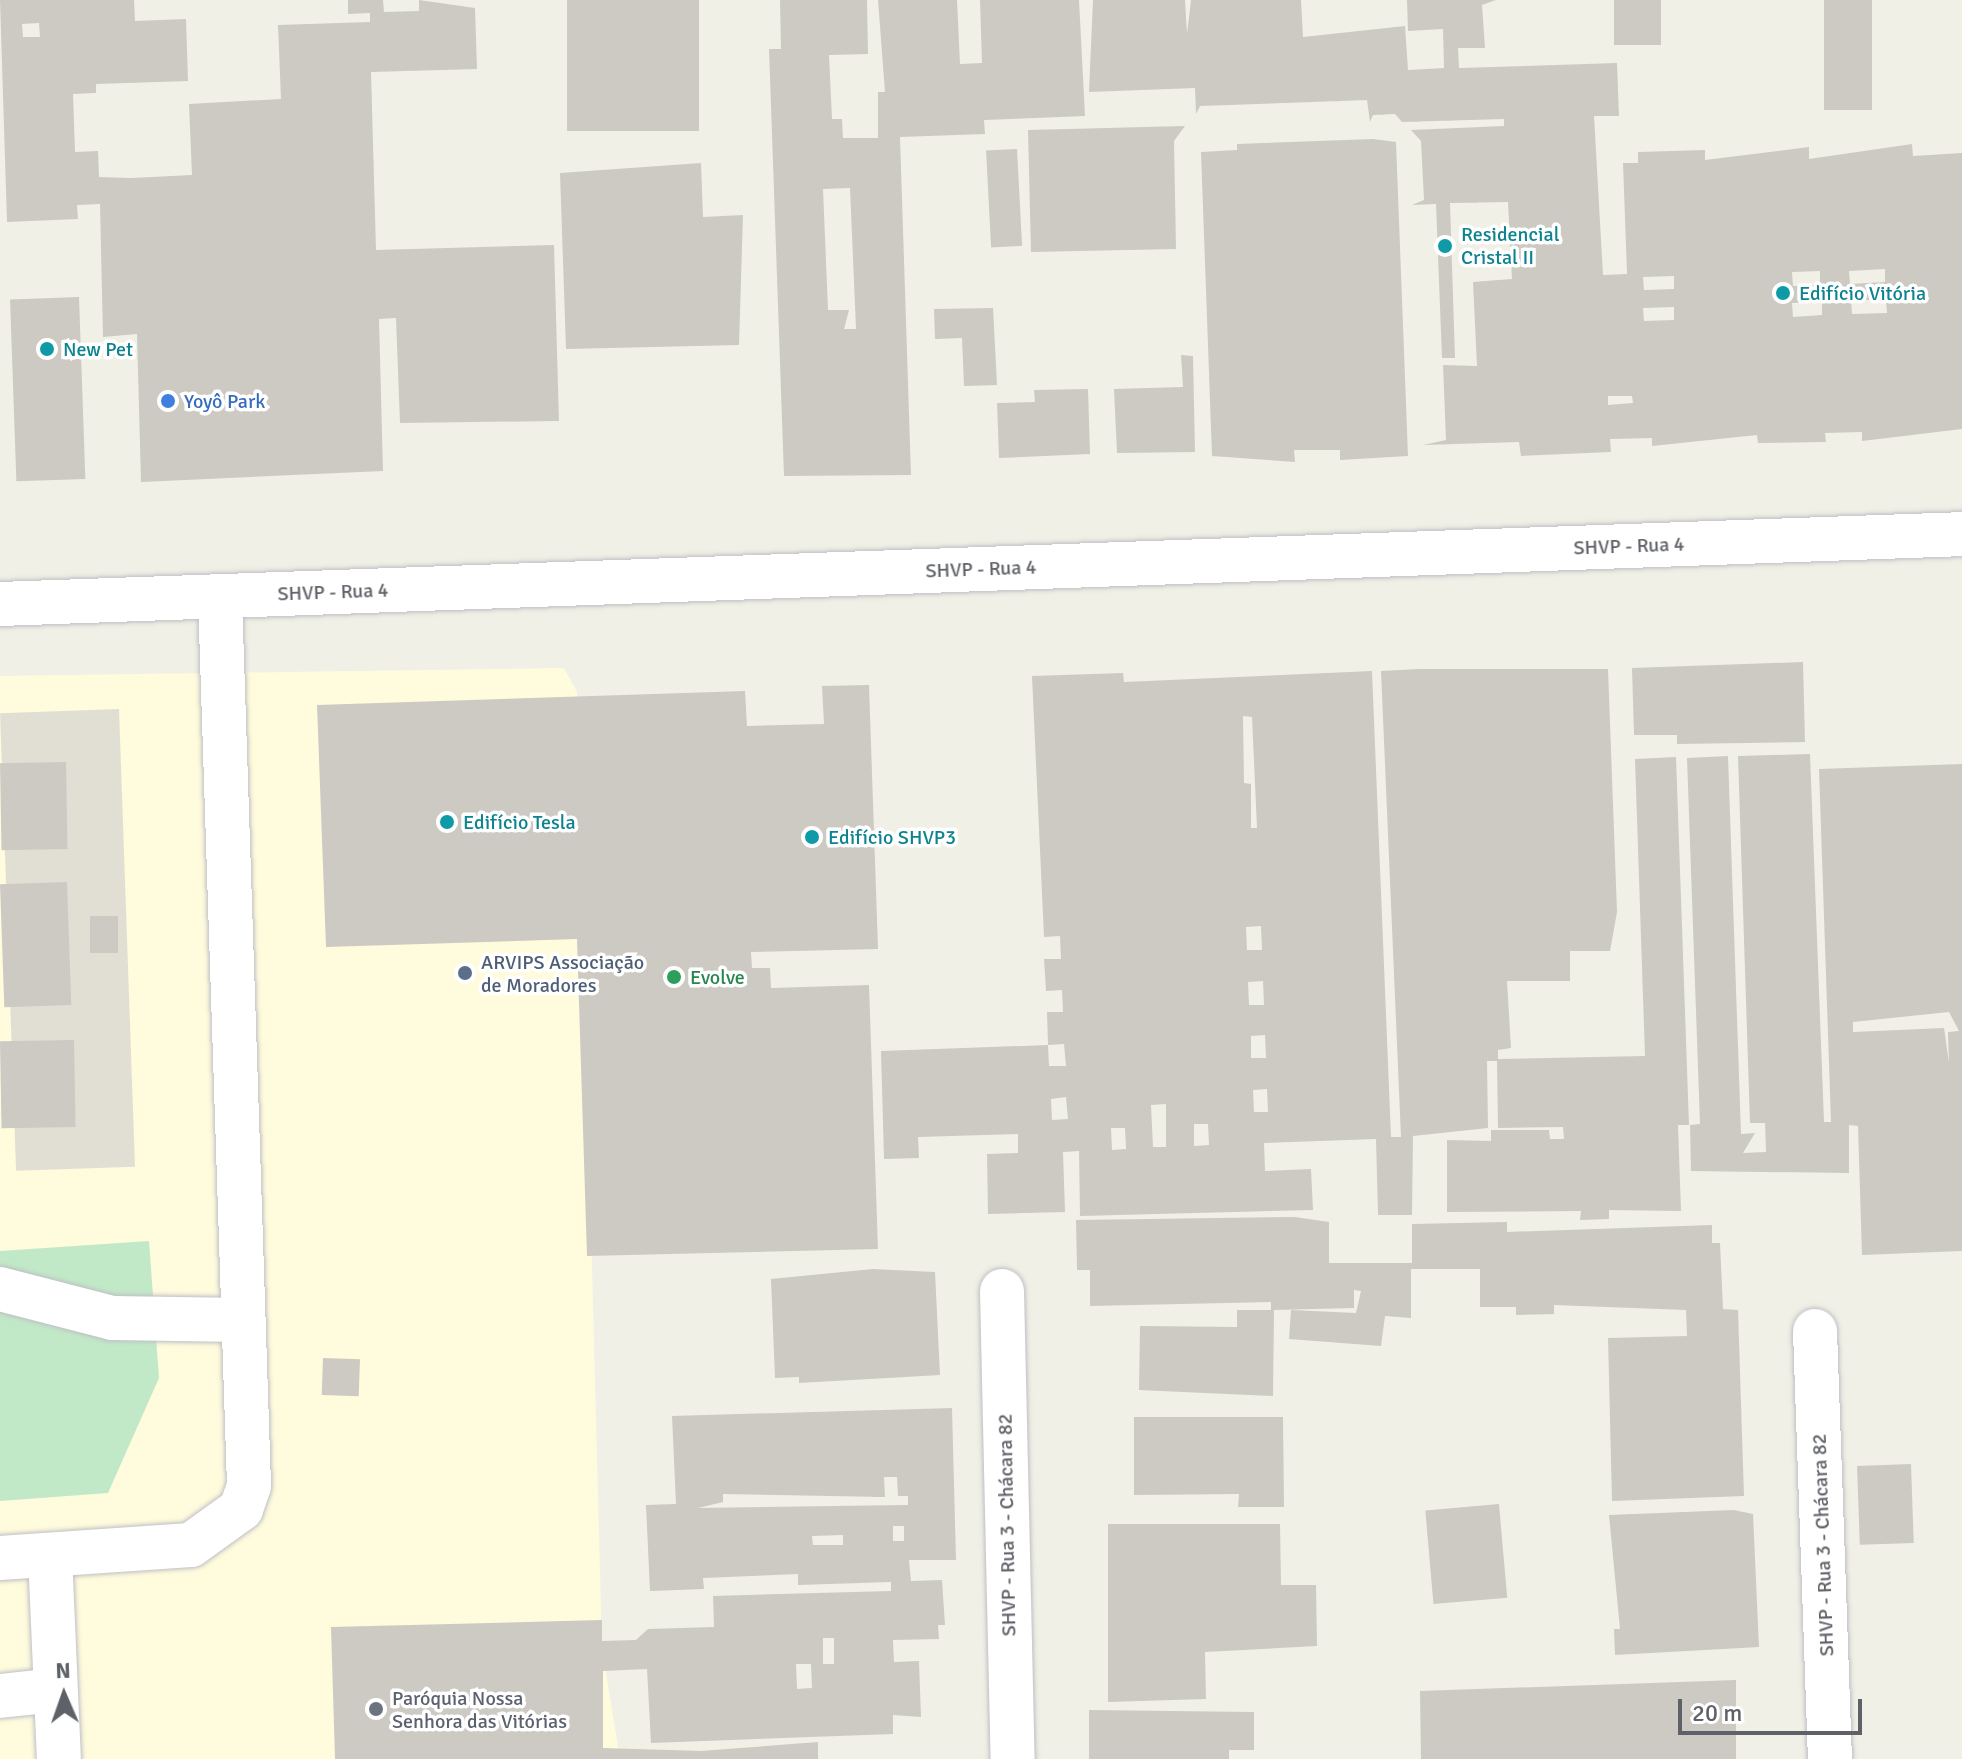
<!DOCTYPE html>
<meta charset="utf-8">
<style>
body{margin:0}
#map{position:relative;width:1962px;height:1759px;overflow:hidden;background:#f1f0e6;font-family:Signika,sans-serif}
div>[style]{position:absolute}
.commercial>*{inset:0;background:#fffbdd}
.education>*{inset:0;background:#e1dfd4;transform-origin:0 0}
.green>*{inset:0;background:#c2e9c7}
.building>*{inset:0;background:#cccac3;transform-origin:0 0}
.roads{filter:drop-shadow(0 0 2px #bebfc5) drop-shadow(0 0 2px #bebfc5)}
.minor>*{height:44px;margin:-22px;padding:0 22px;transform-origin:22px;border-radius:22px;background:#fff}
.dots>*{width:22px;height:22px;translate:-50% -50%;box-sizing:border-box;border:4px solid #fff;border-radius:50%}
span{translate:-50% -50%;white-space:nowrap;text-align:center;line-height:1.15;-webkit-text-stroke:7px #fff;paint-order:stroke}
.culture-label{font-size:20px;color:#0d838f}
.left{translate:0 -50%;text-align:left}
.shop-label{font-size:20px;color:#366cbe}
.street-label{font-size:20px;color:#5e6167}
.service-label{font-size:20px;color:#4e5e75}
.leisure-label{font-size:20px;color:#27864d}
.worship-label{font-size:20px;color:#5b616d}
.north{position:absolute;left:24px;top:1655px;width:80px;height:80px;-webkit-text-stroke:6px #fff;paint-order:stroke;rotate:358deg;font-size:22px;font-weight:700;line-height:32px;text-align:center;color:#5e6167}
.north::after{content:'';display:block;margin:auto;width:28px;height:36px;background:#5e6167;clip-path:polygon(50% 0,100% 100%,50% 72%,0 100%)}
.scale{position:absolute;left:1678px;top:1699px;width:184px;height:36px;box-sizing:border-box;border:4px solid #5e6167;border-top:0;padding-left:10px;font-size:24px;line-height:28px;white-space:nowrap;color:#5e6167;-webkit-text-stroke:6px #fff;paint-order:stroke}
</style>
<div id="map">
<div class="commercial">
<div style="clip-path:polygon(564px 668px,577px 692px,602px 1648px,620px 1759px,0 1759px,0 676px)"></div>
</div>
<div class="education">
<div style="left:119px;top:709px;width:458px;height:119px;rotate:88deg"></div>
</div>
<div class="green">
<div style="clip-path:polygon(149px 1241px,159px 1378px,108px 1493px,0 1501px,0 1251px)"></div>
</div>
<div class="building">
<div style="clip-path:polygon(evenodd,0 0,134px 0,135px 21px,186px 19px,188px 81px,96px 84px,96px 93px,73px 94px,75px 152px,98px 151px,99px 177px,131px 178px,192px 175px,189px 104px,281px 99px,278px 25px,370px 22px,370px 13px,348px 14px,348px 0,383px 0,384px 12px,419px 11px,419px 0,475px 8px,477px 69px,371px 72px,376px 250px,554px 245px,559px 421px,400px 423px,396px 318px,379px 319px,383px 471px,141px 482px,137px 334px,103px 337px,100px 204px,77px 205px,78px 219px,7px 222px,0 0,39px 23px,40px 37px,23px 37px,22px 24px,39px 23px)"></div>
<div style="left:567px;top:0;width:132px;height:131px"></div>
<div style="clip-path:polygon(evenodd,780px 0,867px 0,868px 54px,829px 55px,832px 119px,842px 119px,843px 138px,878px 138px,878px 92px,885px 92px,878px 0,957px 0,960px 64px,982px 63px,980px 0,1079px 0,1085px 116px,984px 120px,985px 134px,900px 137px,911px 475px,784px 476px,769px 49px,781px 49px,780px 0,850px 188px,856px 329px,844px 329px,849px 310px,828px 310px,823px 189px,850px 188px)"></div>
<div style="clip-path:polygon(evenodd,1093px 0,1185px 0,1187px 34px,1191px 0,1301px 0,1303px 37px,1405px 26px,1408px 70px,1444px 68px,1443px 29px,1408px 31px,1407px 0,1496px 0,1482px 5px,1485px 48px,1458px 48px,1459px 68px,1617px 63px,1619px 116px,1594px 116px,1603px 275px,1627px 274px,1623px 163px,1638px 163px,1638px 152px,1705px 150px,1705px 160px,1809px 147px,1809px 159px,1912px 144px,1913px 156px,1962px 153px,1962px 429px,1862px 441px,1862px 432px,1825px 433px,1826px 442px,1758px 443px,1757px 435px,1652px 446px,1652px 438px,1610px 439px,1611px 452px,1521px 456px,1519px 442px,1423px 445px,1446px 440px,1443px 365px,1477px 366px,1473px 282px,1512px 279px,1508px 202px,1450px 203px,1455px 358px,1442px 358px,1436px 204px,1412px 205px,1424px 200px,1421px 141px,1411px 130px,1504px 126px,1504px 119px,1402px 122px,1395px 114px,1373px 115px,1370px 122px,1367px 100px,1200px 106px,1196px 114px,1195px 88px,1089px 92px,1093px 0,1885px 269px,1885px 282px,1850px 284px,1849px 271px,1885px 269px,1093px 0,1820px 271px,1820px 285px,1793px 286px,1792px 272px,1820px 271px,1093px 0,1674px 276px,1674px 289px,1644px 290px,1643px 277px,1674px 276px,1093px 0,1851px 300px,1886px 300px,1887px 313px,1852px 314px,1851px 300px,1093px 0,1822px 302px,1822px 315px,1793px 317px,1792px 303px,1822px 302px,1093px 0,1674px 307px,1674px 320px,1644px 321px,1643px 308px,1674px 307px,1093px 0,1608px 396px,1632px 396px,1633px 403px,1608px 405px,1608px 396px)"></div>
<div style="left:1614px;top:0;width:47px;height:45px"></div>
<div style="left:1824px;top:0;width:48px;height:110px"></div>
<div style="clip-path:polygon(1185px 126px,1174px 141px,1176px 249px,1031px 252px,1028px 130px)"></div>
<div style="clip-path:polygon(1373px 139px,1396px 142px,1408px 456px,1340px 460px,1340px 450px,1294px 450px,1295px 462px,1212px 456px,1201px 152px,1237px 150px,1237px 144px)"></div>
<div style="left:1017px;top:149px;width:97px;height:31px;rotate:87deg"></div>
<div style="clip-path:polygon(701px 163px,703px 217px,743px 215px,739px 345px,566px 349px,560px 173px)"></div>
<div style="left:79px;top:297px;width:182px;height:69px;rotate:88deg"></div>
<div style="clip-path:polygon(993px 308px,997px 385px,964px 386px,962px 338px,935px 339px,934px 309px)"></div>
<div style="clip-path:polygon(1181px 355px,1193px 356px,1195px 452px,1117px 453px,1114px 389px,1183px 387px)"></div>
<div style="clip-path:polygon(1088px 389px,1090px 454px,999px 458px,997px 403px,1035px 402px,1034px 390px)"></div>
<div style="clip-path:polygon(1803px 662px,1805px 742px,1677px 744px,1677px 735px,1634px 735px,1632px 668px)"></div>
<div style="clip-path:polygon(evenodd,1419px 669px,1608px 669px,1617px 912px,1610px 951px,1570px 951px,1570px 981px,1507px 981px,1511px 1048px,1498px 1050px,1498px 1059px,1645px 1056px,1635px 759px,1676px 757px,1689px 1125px,1678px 1125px,1681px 1211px,1609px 1210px,1609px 1219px,1580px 1220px,1581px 1211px,1447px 1212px,1447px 1140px,1491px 1141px,1491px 1130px,1549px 1130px,1550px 1139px,1564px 1139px,1563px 1127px,1498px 1128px,1497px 1061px,1487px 1061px,1488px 1128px,1413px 1136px,1412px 1215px,1378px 1215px,1376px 1139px,1264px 1143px,1265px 1171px,1311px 1169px,1313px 1210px,1080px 1216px,1079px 1151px,1063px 1152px,1065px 1212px,988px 1214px,987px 1154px,1018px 1153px,1018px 1134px,918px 1137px,919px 1158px,884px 1159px,881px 1051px,1048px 1045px,1049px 1066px,1066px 1066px,1064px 1044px,1048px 1045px,1047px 1012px,1063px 1012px,1062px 990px,1046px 991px,1044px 959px,1061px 959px,1060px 936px,1044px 937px,1032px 676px,1123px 673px,1124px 682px,1372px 671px,1391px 1137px,1401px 1137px,1381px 671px,1419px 669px,1243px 716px,1252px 717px,1257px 828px,1251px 828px,1251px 784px,1244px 783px,1243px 716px,1419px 669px,1261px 926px,1262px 950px,1247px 950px,1246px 927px,1261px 926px,1419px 669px,1263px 981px,1264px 1005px,1249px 1005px,1248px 982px,1263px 981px,1419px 669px,1265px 1035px,1266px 1058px,1251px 1058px,1251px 1036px,1265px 1035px,1419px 669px,1267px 1089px,1268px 1112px,1254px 1112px,1253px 1090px,1267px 1089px,1419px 669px,1066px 1097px,1068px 1119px,1052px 1120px,1051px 1099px,1066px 1097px,1419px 669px,1166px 1104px,1166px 1147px,1153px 1147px,1151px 1105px,1166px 1104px,1419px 669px,1194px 1124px,1208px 1124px,1209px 1145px,1194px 1146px,1194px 1124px,1419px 669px,1111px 1128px,1125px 1128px,1126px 1149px,1112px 1150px,1111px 1128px)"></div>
<div style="clip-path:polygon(869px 685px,878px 949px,751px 952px,752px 968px,770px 968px,771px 988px,869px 985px,878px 1249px,587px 1256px,577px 939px,326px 947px,317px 705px,745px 691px,747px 726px,824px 724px,822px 686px)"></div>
<div style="clip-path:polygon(evenodd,1810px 754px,1824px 1122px,1831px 1122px,1819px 769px,1962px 764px,1962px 1251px,1862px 1255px,1858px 1126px,1849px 1125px,1849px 1173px,1691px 1171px,1690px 1125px,1700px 1124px,1687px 758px,1728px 756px,1741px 1134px,1755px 1133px,1743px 1153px,1766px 1152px,1765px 1123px,1750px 1123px,1738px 756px,1810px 754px,1949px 1012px,1959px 1031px,1948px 1032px,1949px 1063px,1944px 1028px,1853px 1032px,1853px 1022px,1949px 1012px)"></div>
<div style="left:66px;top:762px;width:87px;height:66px;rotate:89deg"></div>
<div style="left:67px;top:882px;width:123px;height:67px;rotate:88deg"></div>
<div style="left:90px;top:916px;width:28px;height:37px"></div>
<div style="left:74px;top:1040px;width:87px;height:74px;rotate:89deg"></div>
<div style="clip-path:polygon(1295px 1217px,1329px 1222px,1329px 1263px,1412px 1263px,1412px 1224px,1507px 1222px,1507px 1232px,1712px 1225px,1712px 1243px,1720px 1243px,1723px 1309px,1738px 1310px,1744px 1496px,1612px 1501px,1608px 1338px,1687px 1336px,1686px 1310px,1554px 1305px,1554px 1314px,1516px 1315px,1516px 1307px,1480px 1307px,1480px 1269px,1411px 1269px,1411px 1318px,1385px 1316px,1381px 1346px,1289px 1339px,1291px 1310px,1356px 1313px,1361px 1291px,1354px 1290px,1354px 1308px,1274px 1310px,1273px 1396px,1139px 1390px,1140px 1326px,1237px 1327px,1237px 1310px,1271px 1310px,1271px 1302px,1090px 1306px,1090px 1270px,1077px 1270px,1076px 1220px)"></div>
<div style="clip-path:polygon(873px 1269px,935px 1272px,940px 1375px,799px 1383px,799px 1377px,775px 1378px,771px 1279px)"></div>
<div style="left:323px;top:1358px;width:37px;height:37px;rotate:2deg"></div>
<div style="clip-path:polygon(evenodd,952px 1408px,956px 1560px,909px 1560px,911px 1581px,942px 1580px,945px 1625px,938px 1625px,939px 1639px,893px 1640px,894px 1662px,919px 1661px,921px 1717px,893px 1715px,893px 1734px,651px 1743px,647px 1669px,603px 1671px,603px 1748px,701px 1751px,818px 1742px,818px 1759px,335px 1759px,331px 1627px,602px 1620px,602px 1641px,636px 1640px,648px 1629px,714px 1627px,713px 1596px,891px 1591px,891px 1582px,798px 1585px,798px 1574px,703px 1578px,704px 1589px,650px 1591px,646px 1505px,676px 1504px,672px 1416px,952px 1408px,884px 1477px,897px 1477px,898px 1496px,908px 1496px,908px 1505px,698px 1508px,723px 1502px,723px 1494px,885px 1497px,884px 1477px,952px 1408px,893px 1526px,904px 1526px,904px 1541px,893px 1541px,893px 1526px,952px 1408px,843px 1535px,843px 1545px,813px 1545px,812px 1536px,843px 1535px,952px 1408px,823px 1638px,834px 1638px,834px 1664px,823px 1664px,823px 1638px,952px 1408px,796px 1664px,811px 1664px,812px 1688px,797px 1689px,796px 1664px)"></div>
<div style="clip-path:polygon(1134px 1417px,1283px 1417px,1284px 1507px,1238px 1507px,1239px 1494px,1134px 1495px)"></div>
<div style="left:1911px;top:1464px;width:79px;height:54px;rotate:88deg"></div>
<div style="left:1499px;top:1504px;width:94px;height:74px;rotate:85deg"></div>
<div style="clip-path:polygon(1734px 1510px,1753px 1514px,1759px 1647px,1615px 1655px,1614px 1629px,1620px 1629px,1609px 1515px)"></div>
<div style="clip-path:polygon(1108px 1524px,1280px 1524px,1281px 1585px,1316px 1585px,1317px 1646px,1205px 1652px,1206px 1699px,1108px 1702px)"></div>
<div style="clip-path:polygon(1736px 1680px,1736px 1759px,1421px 1759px,1420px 1691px)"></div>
<div style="clip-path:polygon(1089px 1710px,1254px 1712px,1254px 1750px,1229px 1750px,1229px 1759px,1089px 1759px)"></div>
</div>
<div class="roads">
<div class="minor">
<div style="left:0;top:604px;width:1963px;rotate:-2.04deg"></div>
<div style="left:0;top:1289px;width:116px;rotate:14.5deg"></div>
<div style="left:112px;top:1318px;width:131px;rotate:0.9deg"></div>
<div style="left:1002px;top:1291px;width:468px;rotate:88.7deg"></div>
<div style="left:1815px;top:1331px;width:428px;rotate:88deg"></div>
<div style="left:50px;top:1555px;width:204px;rotate:87.5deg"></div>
<div style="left:0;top:1558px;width:191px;rotate:-3.9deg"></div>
<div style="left:191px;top:1545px;width:62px;rotate:-35.8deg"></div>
<div style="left:241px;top:1509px;width:24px;rotate:-71deg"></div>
<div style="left:249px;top:1486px;width:890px;rotate:-91.87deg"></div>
<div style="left:0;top:1696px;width:55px;rotate:-6.2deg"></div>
</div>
</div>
<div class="dots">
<div style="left:1445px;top:246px;background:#0f9aa8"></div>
<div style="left:1783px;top:293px;background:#0f9aa8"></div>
<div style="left:47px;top:349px;background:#0f9aa8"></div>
<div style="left:168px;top:401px;background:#3f7fe0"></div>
<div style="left:447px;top:822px;background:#0f9aa8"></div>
<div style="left:812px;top:837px;background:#0f9aa8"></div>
<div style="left:465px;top:973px;background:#5c6f8a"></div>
<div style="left:674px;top:977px;background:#2e9e5b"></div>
<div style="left:376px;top:1709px;background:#6b7280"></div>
</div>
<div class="culture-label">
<span class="left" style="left:1461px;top:246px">Residencial<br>Cristal II</span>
<span class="left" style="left:1799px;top:293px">Edifício Vitória</span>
<span class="left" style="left:63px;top:349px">New Pet</span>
<span class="left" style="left:463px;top:822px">Edifício Tesla</span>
<span class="left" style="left:828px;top:837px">Edifício SHVP3</span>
</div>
<div class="shop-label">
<span class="left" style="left:184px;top:401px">Yoyô Park</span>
</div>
<div class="street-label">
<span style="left:1629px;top:546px;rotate:-2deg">SHVP - Rua 4</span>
<span style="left:981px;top:569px;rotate:-2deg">SHVP - Rua 4</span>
<span style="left:333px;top:592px;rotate:-2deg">SHVP - Rua 4</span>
<span style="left:1007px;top:1525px;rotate:-91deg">SHVP - Rua 3 - Chácara 82</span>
<span style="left:1823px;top:1545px;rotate:-92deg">SHVP - Rua 3 - Chácara 82</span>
</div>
<div class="service-label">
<span class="left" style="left:481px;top:974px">ARVIPS Associação<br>de Moradores</span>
</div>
<div class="leisure-label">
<span class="left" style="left:690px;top:977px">Evolve</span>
</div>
<div class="worship-label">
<span class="left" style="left:392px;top:1710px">Paróquia Nossa<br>Senhora das Vitórias</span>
</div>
<div class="north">N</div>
<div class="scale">20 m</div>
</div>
